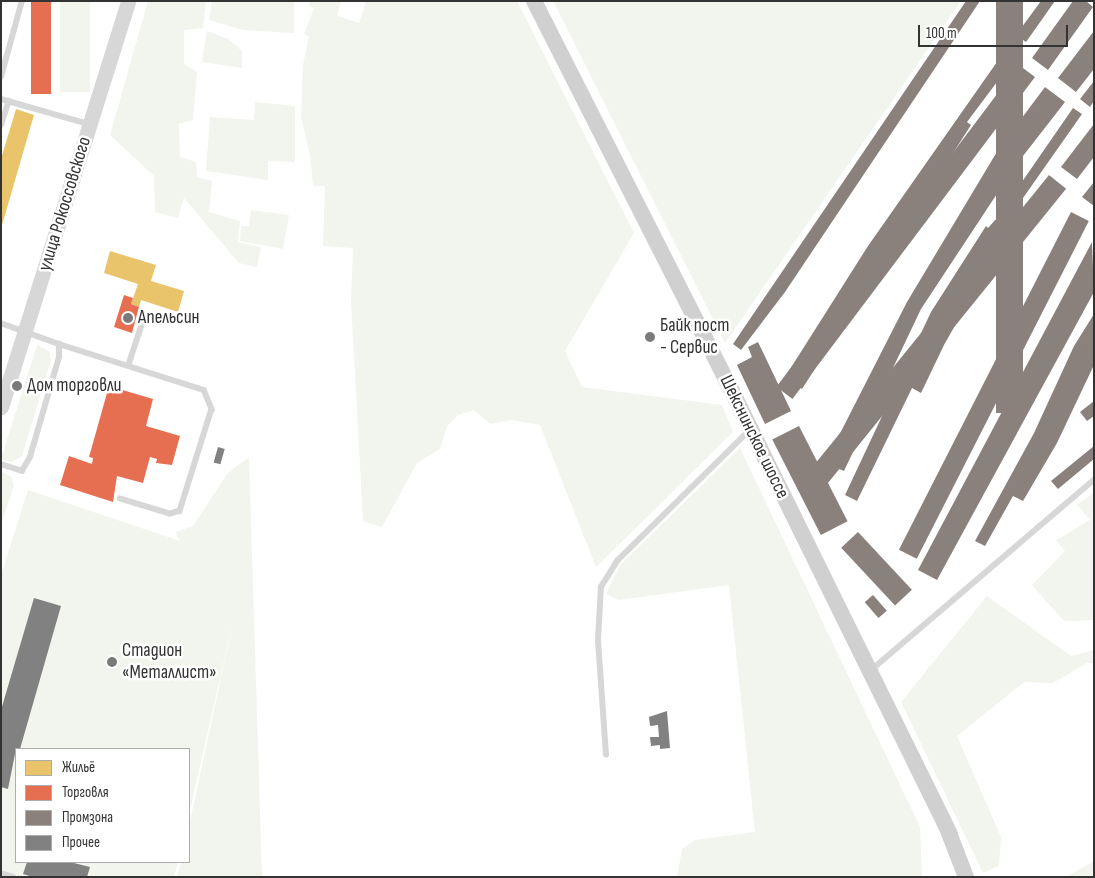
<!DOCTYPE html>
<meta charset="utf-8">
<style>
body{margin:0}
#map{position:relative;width:1095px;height:878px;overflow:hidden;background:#fff;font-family:"Sofia Sans Condensed",sans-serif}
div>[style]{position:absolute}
.green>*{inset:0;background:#f1f5ed;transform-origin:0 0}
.homes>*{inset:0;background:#e9c46a}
.shops>*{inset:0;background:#e76f51;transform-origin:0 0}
.industry>*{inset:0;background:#8a817c;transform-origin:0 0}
.building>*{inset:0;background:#818181;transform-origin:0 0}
.service>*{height:5.5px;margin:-2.75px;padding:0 2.75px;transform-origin:2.75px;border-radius:2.75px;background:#d7d7d7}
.tertiary>*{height:15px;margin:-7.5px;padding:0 7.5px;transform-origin:7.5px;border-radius:7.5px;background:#d7d7d7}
.secondary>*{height:16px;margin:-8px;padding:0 8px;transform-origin:8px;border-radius:8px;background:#d0d0d0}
.dots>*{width:14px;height:14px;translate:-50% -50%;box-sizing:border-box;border:2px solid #fff;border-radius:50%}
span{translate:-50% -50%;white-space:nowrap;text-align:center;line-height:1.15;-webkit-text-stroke:5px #fff;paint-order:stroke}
.street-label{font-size:19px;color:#333}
.poi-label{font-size:19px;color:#333}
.left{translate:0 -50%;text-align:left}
.frame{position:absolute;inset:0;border:2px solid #333;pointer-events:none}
.legend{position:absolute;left:15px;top:748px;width:175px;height:115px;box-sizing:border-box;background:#fff;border:1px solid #adadad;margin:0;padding:6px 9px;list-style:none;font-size:15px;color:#333}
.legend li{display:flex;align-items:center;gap:10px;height:25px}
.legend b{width:25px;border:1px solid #adadad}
.scale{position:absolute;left:918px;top:25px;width:150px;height:22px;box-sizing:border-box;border:2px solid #333;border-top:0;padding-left:6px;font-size:15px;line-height:18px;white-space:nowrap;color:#333;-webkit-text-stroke:4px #fff;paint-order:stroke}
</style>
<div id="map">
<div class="green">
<div style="left:60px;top:1px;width:30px;height:91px"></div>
<div style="clip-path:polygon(148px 1px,206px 1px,203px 28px,184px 30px,184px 64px,197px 72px,193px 120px,179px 124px,180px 157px,196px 162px,197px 177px,212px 181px,209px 212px,240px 221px,238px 242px,261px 247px,257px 267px,239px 263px,184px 198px,178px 218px,155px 212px,154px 176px,110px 135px)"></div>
<div style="clip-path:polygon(212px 1px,294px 1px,294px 33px,243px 30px,209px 20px)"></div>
<div style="clip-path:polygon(310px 1px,341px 1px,337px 16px,359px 23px,366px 1px,517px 1px,634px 233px,565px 351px,582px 387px,722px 405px,733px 432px,596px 567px,540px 425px,511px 420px,490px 424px,474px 410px,458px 415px,447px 426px,440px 449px,417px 463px,382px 527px,363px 521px,351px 301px,353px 248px,323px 246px,325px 186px,313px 186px,310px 155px,301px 117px,303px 65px,309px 37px,304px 34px,314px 8px,308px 6px)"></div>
<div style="clip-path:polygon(553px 1px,961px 1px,725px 343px)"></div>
<div style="clip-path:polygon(207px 31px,228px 39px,242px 51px,242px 68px,202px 62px)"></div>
<div style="clip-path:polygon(255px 102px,295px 106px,295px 162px,268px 161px,268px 180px,206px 171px,210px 117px,254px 120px)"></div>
<div style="clip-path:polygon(251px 210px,289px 215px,283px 249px,240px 241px,241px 226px,249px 226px)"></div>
<div style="clip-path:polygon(37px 345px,49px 351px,51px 360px,22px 456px,12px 462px,1px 459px)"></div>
<div style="clip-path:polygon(740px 448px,920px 827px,922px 877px,677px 877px,682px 849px,695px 840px,755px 832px,729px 585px,618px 600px,606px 594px,620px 565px)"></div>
<div style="clip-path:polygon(249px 457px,262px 877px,177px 877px,181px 862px,189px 862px,189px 826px,235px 613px,189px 814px,189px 749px,16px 749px,16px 862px,178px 862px,174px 877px,1px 877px,1px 575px,28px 490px,180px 541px,175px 532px,193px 526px,227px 474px)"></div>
<div style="clip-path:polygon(1px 471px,11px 477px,14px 485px,1px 524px)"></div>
<div style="clip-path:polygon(1094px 492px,1094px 620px,1064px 621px,1032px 585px,1065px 551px,1056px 540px,1090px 520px,1077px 505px)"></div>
<div style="clip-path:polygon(987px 596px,1071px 656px,1094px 650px,1094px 663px,1087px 663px,1053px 683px,1024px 682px,957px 736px,1001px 837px,999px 866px,983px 873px,901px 702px)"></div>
<div style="clip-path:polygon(1094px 861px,1094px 877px,1066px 877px)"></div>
</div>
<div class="homes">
<div style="clip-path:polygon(16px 109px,34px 115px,2px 225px,1px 159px)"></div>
<div style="clip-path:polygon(110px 251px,156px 265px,151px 281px,184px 291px,178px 312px,141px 300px,139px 307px,131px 304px,138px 284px,104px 273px)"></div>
</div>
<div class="shops">
<div style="left:31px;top:1px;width:20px;height:93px"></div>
<div style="clip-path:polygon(124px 295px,133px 298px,131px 304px,139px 307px,132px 333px,114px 327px)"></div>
<div style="clip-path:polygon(109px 386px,153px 399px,146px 426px,180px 436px,172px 465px,156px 463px,157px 459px,150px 457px,143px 483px,117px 476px,113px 502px,60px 485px,69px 456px,92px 464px,93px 458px,89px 457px)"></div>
</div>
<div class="industry">
<div style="clip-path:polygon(966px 1px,980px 1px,785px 292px,741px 350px,733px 344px)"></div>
<div style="left:996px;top:1px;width:27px;height:412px"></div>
<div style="clip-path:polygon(1041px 1px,1055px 1px,1026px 42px,1016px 35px)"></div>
<div style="clip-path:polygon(1073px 1px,1086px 1px,1093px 7px,1048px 70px,1032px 58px)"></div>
<div style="clip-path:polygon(1094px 31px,1094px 69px,1076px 92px,1058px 78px)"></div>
<div style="clip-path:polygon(1011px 42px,1021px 50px,967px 122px,971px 125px,802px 389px,785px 377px,868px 246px)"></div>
<div style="left:1019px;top:65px;width:20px;height:403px;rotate:37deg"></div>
<div style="clip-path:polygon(1094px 81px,1094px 101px,1090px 107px,1080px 99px)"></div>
<div style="clip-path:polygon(1045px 87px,1065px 102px,1016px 165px,921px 309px,844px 471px,837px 468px,839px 462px,828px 457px,907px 302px,998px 150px)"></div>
<div style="clip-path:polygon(1073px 108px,1082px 114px,1009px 218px,1014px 221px,944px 345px,921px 393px,912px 388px,857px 501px,845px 495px,931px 312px,986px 226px,988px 228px,997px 218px)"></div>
<div style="clip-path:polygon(1094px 124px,1094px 157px,1077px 179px,1061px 167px)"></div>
<div style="left:1049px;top:175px;width:22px;height:389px;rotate:39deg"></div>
<div style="clip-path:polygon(1094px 182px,1094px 206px,1082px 197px)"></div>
<div style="left:1071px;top:212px;width:20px;height:379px;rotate:27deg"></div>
<div style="clip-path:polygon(1092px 242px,1094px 292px,937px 580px,918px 570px)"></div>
<div style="clip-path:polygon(1094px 314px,1093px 367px,1057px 443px,1023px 501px,1013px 496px,985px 546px,975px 541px,1034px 433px,1074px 346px)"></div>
<div style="clip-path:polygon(758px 342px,791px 411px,765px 424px,737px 365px,752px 357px,748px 347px)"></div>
<div style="clip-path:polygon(1094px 401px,1094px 416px,1087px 421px,1080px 412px)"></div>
<div style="left:799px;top:426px;width:107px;height:30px;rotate:63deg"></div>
<div style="clip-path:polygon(1094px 446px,1094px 459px,1058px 489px,1051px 481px)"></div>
<div style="left:858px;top:532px;width:79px;height:23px;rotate:47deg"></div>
<div style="left:873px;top:595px;width:21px;height:11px;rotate:49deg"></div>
</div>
<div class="building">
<div style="left:218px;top:447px;width:7px;height:16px;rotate:16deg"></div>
<div style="clip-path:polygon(34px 598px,61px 606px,20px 749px,16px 749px,8px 789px,1px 787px,1px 710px)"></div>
<div style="clip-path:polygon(667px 711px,670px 748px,660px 749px,660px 745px,651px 746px,650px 737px,659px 737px,658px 725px,650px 726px,649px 717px)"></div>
<div style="clip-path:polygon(27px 862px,70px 862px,90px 867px,87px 877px,33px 877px,23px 874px)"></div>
</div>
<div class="service">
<div style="left:1px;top:77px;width:79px;rotate:-74.6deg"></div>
<div style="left:1px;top:99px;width:91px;rotate:16deg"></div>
<div style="left:1px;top:125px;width:25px;rotate:-72deg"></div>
<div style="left:1px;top:323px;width:62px;rotate:19.9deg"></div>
<div style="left:59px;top:344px;width:152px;rotate:17.6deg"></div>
<div style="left:204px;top:390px;width:21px;rotate:67deg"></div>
<div style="left:212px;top:409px;width:107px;rotate:107.4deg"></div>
<div style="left:180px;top:511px;width:10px;rotate:163deg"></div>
<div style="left:170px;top:514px;width:52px;rotate:-163.3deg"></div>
<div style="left:128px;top:366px;width:47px;rotate:-71.6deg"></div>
<div style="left:1px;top:464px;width:22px;rotate:18deg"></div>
<div style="left:22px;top:471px;width:16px;rotate:-60deg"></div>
<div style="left:30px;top:457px;width:104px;rotate:-73.8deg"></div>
<div style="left:59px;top:357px;width:13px;rotate:-90deg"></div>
<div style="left:870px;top:671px;width:294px;rotate:-40.5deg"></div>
<div style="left:606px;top:755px;width:115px;rotate:-94deg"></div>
<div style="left:598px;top:640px;width:53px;rotate:-86.8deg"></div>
<div style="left:601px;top:587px;width:31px;rotate:-58deg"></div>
<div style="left:617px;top:561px;width:185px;rotate:-44.6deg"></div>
<div style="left:1px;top:873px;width:13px;rotate:18deg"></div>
</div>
<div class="tertiary">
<div style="left:1px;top:407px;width:425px;rotate:-72.6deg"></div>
</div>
<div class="secondary">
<div style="left:534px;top:1px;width:435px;rotate:63.1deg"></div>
<div style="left:731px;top:389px;width:495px;rotate:63.8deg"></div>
<div style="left:949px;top:833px;width:47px;rotate:68.9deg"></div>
</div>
<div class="dots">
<div style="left:128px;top:318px;background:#7a7a7a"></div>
<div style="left:650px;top:337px;background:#7a7a7a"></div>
<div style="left:17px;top:386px;background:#7a7a7a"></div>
<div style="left:112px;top:662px;background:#7a7a7a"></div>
</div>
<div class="street-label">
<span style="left:65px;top:204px;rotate:-73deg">улица Рокоссовского</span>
<span style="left:754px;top:437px;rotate:64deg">Шекснинское шоссе</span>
</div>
<div class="poi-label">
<span class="left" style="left:138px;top:318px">Апельсин</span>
<span class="left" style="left:660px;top:337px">Байк пост<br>- Сервис</span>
<span class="left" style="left:27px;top:386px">Дом торговли</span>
<span class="left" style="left:122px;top:662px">Стадион<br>«Металлист»</span>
</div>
<div class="frame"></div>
<ul class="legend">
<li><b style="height:14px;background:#e9c46a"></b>Жильё</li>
<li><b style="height:14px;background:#e76f51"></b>Торговля</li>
<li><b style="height:14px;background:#8a817c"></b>Промзона</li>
<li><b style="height:14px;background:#818181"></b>Прочее</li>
</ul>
<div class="scale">100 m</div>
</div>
